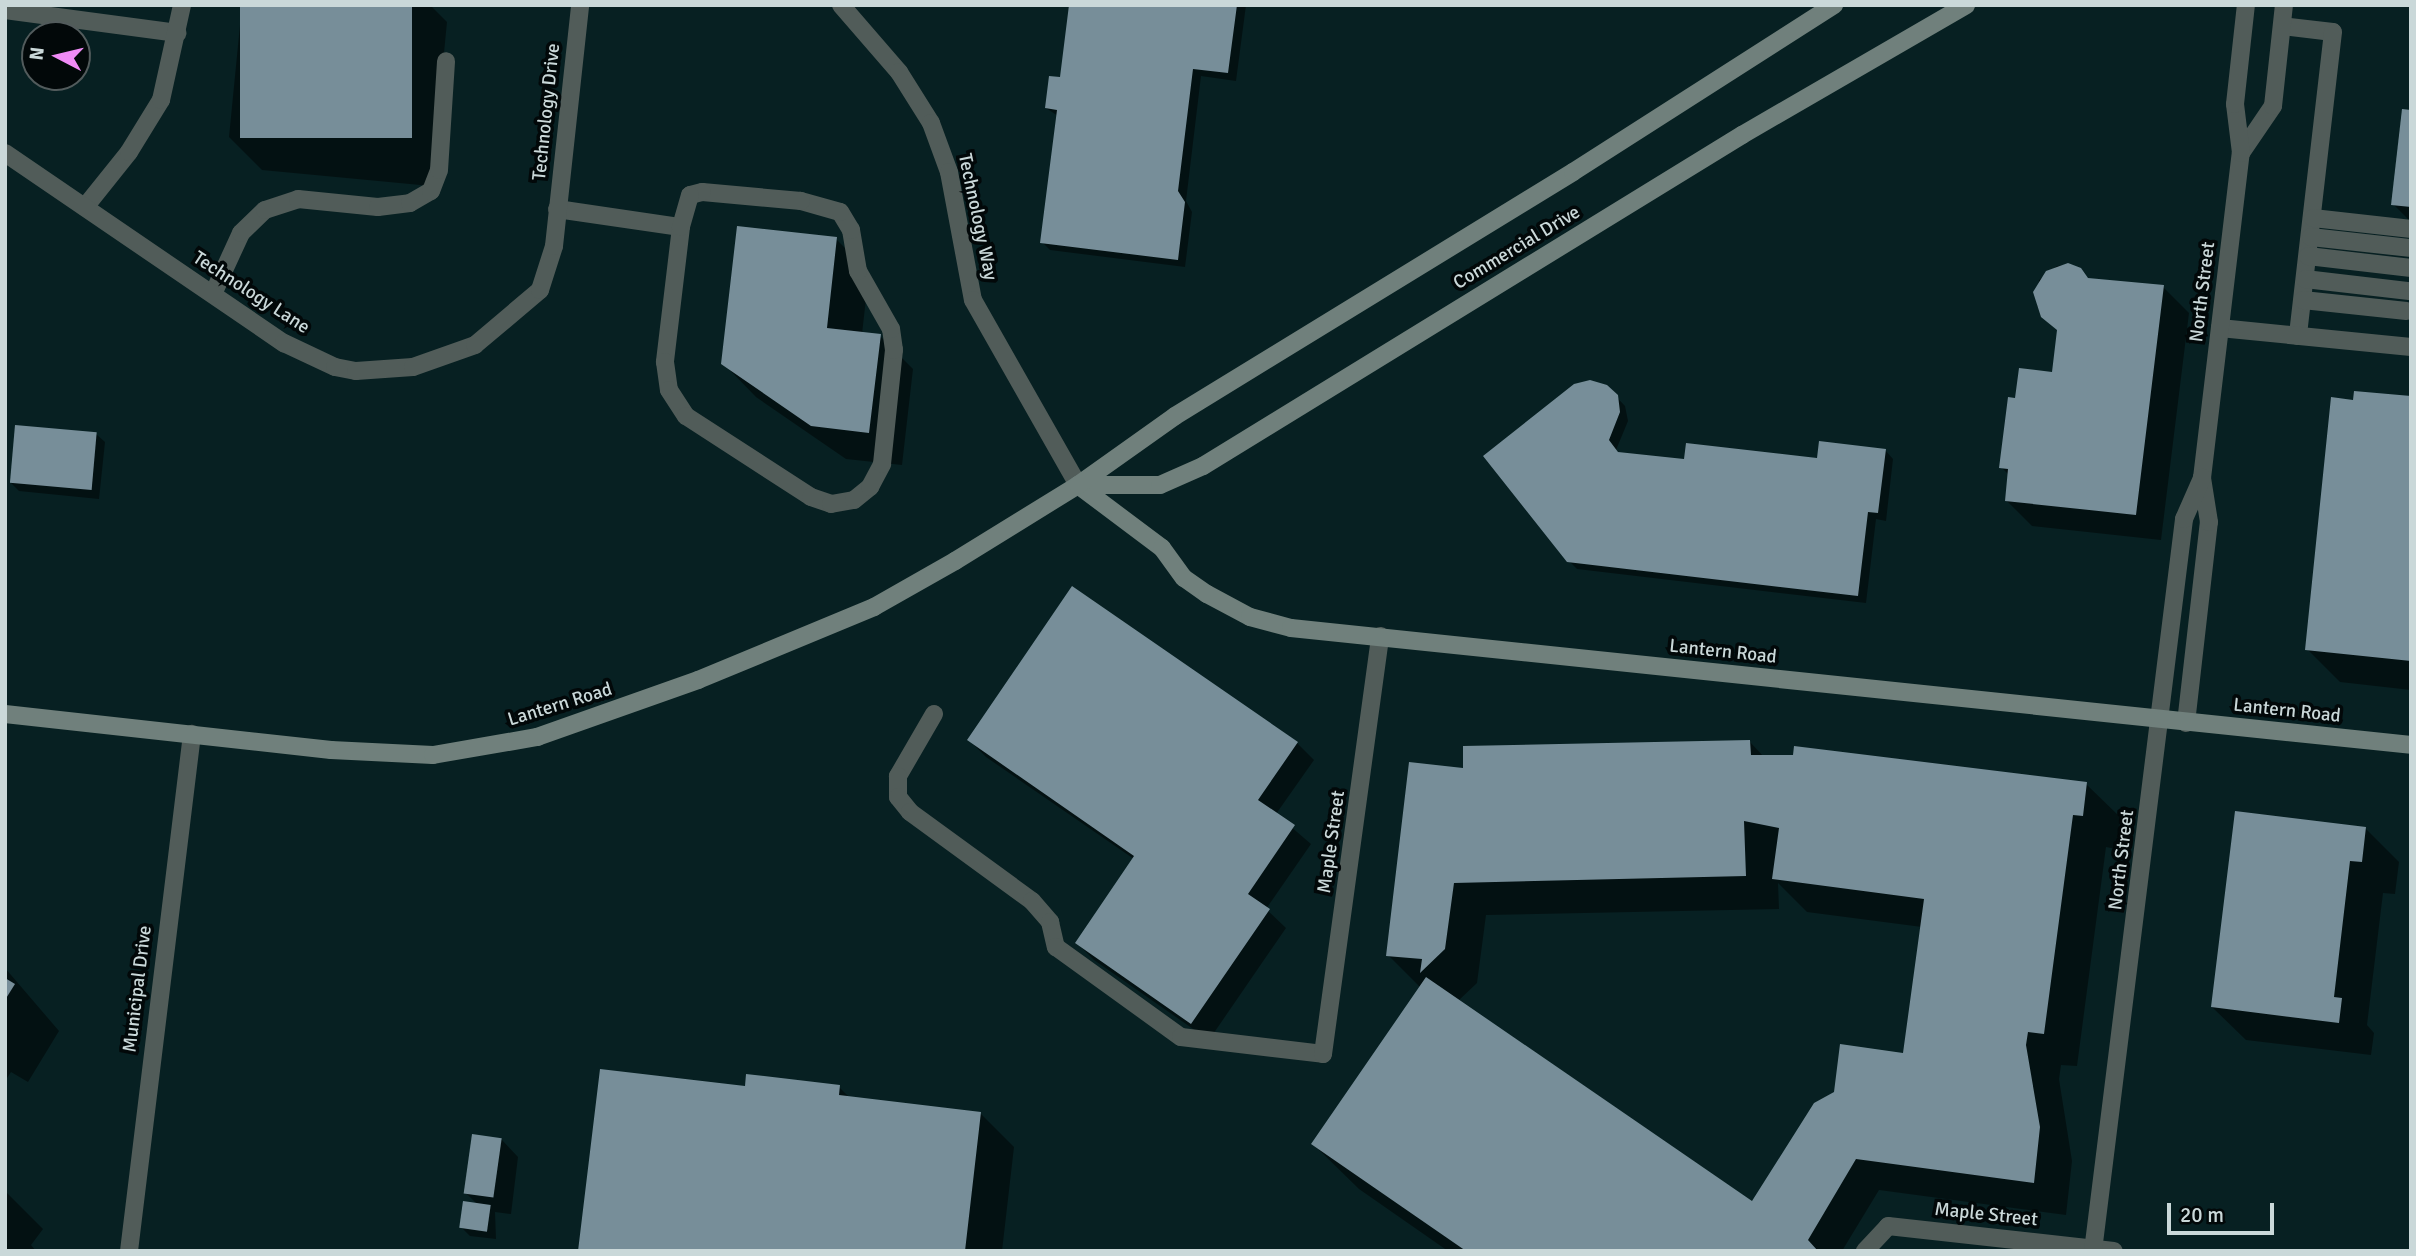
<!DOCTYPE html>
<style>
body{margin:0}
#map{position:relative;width:2416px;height:1256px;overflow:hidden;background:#072022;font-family:Signika,sans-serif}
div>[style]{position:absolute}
.shadow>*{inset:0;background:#0007}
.building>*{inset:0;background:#778e99;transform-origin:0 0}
.lane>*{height:18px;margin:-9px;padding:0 9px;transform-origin:9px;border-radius:9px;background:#515c59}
.street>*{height:18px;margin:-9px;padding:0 9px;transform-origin:9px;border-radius:9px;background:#515c59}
.secondary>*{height:18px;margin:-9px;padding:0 9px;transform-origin:9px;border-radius:9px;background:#70807c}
span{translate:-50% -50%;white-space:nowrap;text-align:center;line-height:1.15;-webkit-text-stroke:7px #020809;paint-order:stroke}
.street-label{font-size:19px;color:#cad8d9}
.frame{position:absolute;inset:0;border:7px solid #cad8d9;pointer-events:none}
.north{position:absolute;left:21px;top:21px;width:70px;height:70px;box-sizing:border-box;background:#020809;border:2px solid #525b5c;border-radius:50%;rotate:277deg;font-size:19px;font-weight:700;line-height:28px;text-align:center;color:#cad8d9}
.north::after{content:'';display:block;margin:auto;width:24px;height:32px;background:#f08bf6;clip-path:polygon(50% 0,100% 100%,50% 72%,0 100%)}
.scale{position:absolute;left:2167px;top:1203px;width:107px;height:32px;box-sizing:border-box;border:4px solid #cad8d9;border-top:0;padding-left:9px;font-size:21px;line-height:24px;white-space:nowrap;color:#cad8d9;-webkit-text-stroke:5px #020809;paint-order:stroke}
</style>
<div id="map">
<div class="shadow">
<div style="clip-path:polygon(242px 5px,430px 5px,447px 22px,431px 186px,262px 170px,229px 137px)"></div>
<div style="clip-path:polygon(1070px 5px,1246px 5px,1236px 81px,1201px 76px,1186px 201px,1192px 212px,1185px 267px,1050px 250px,1042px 242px,1058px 116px,1046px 108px,1061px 79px)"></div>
<div style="clip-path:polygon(2411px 111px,2411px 222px,2393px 204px)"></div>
<div style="clip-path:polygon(836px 239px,869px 272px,862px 334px,880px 336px,913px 369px,902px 465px,846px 459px,756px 397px,723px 363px)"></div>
<div style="clip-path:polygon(2067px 265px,2091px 280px,2163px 287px,2189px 313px,2161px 540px,2032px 526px,2007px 501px,2009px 475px,2001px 467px,2017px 400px,2054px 374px,2059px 329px,2037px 306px,2039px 280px,2057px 266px)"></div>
<div style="clip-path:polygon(1606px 386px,1625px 406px,1628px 421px,1616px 450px,1619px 454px,1686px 461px,1818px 460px,1885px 450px,1893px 459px,1886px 521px,1876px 519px,1866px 603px,1577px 569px,1569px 561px)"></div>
<div style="clip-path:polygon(2411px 397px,2411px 690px,2340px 682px,2307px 649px,2355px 401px)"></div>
<div style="clip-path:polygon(96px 434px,105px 442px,99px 499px,19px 491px,11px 483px)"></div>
<div style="clip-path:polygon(969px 740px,1297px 743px,1314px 760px,1276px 814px,1311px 844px,1266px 909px,1286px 928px,1209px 1040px,1094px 960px,1077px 943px,1134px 859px,986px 757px)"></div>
<div style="clip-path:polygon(evenodd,1749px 741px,1764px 757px,2086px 784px,2120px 817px,2116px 849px,2106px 847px,2077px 1066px,2061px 1065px,2059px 1079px,2072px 1161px,2066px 1215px,1879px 1190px,1842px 1251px,1448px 1251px,1359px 1189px,1313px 1144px,1421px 988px,1388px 955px,1465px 769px,1749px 741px,1778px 883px,1807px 912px,1922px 927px,1905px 1055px,1835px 1095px,1752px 1204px,1458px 1001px,1477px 983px,1486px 915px,1779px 909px,1778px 883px)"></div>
<div style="clip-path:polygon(2366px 829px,2399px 862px,2395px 894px,2383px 893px,2367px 1025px,2374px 1033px,2371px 1055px,2246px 1040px,2212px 1007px)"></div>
<div style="clip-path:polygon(5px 968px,59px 1031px,28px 1082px,11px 1072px,5px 1081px)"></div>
<div style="clip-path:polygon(839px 1087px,851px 1099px,981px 1114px,1014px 1147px,1002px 1251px,580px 1251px,746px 1088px)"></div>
<div style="clip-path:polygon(501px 1139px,518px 1157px,511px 1214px,495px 1212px,496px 1239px,470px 1236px,461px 1227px,478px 1205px,466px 1193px)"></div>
<div style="clip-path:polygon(5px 1191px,43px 1229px,31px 1245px,36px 1251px,5px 1251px)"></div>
</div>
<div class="building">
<div style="left:240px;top:5px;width:172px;height:133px"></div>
<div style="clip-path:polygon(1069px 5px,1237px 5px,1228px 73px,1193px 69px,1178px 191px,1185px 202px,1178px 260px,1040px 243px,1057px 110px,1045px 108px,1049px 76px,1060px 77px)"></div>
<div style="clip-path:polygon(2402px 109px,2411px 110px,2411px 207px,2391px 205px)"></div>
<div style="clip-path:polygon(737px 226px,837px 237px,827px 328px,881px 334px,869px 433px,811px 426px,721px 364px)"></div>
<div style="clip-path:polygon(2068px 263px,2081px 268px,2088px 278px,2164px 285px,2136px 515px,2005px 501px,2008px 469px,1999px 468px,2008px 397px,2015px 398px,2019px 368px,2052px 372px,2057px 330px,2041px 317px,2033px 292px,2046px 271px)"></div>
<div style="clip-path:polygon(1590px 380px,1607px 385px,1618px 395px,1620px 412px,1609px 440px,1618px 452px,1684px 459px,1686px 443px,1817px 458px,1819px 441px,1886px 449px,1878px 513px,1868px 512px,1858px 596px,1567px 562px,1483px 456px,1574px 384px)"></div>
<div style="clip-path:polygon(2354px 391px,2411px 396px,2411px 661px,2305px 650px,2331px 397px,2353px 400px)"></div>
<div style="left:15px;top:425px;width:82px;height:58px;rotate:5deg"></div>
<div style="clip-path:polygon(1072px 586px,1298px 742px,1258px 800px,1295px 825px,1248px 894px,1270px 909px,1191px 1024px,1075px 943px,1134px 856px,967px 740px)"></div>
<div style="clip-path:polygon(1750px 740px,1751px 755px,1793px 755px,1794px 746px,2087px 782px,2083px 816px,2073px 815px,2044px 1034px,2028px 1032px,2026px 1045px,2040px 1127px,2034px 1183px,1856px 1159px,1808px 1240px,1818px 1251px,1466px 1251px,1311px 1144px,1426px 977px,1752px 1201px,1814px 1103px,1834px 1092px,1840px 1044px,1903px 1053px,1924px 899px,1772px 879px,1779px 828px,1744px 821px,1746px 876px,1454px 883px,1445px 949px,1420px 973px,1422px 959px,1386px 956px,1409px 762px,1463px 768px,1463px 746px)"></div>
<div style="clip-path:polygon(2235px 811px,2366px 827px,2362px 862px,2350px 861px,2334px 997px,2342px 998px,2339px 1023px,2211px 1007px)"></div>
<div style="clip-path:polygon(5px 978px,15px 984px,5px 1000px)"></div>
<div style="clip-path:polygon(600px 1069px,745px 1086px,746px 1074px,840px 1085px,839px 1095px,981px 1112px,965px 1251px,578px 1251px)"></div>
<div style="left:472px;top:1134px;width:30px;height:60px;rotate:8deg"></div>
<div style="left:463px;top:1201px;width:28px;height:27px;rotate:8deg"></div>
</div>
<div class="lane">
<div style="left:5px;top:10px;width:174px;rotate:7.6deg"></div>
<div style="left:2282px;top:26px;width:51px;rotate:6.7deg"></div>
<div style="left:2333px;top:32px;width:306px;rotate:96.6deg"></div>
<div style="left:85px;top:207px;width:70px;rotate:-51.3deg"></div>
<div style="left:129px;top:152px;width:61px;rotate:-58.4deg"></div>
<div style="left:161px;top:100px;width:97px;rotate:-77.5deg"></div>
<div style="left:557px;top:209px;width:125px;rotate:8.3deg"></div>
<div style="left:681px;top:227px;width:136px;rotate:96.8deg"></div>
<div style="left:665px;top:362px;width:28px;rotate:82deg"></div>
<div style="left:669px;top:390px;width:31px;rotate:57deg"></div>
<div style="left:686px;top:416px;width:149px;rotate:32.9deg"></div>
<div style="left:811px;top:497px;width:21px;rotate:19deg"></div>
<div style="left:831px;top:504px;width:23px;rotate:-10deg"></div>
<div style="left:854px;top:500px;width:21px;rotate:-39deg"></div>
<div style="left:870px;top:487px;width:26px;rotate:-62deg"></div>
<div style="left:882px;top:464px;width:115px;rotate:-84deg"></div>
<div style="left:894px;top:350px;width:21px;rotate:-98deg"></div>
<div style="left:891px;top:329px;width:67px;rotate:-119.6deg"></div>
<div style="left:858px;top:271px;width:42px;rotate:-99.7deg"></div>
<div style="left:851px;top:230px;width:21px;rotate:-121deg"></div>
<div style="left:840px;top:212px;width:41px;rotate:-164.2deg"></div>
<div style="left:801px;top:201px;width:99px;rotate:-174.8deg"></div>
<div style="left:702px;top:192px;width:12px;rotate:166deg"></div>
<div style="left:690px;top:195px;width:33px;rotate:106deg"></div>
<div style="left:2313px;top:218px;width:99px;rotate:6.4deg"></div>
<div style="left:2311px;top:237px;width:101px;rotate:6.3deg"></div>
<div style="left:2308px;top:256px;width:104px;rotate:6.6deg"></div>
<div style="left:2305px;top:279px;width:105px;rotate:6.6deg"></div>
<div style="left:213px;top:294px;width:67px;rotate:-65.3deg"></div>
<div style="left:241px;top:233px;width:33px;rotate:-44deg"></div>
<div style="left:265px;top:210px;width:35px;rotate:-18deg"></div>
<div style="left:298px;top:199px;width:80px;rotate:5.7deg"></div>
<div style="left:378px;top:207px;width:32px;rotate:-7deg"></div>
<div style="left:410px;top:203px;width:24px;rotate:-30deg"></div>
<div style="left:431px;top:191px;width:22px;rotate:-69deg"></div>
<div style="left:439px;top:170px;width:109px;rotate:-86.3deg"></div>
<div style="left:2303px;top:300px;width:104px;rotate:6.1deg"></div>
<div style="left:2220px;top:328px;width:192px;rotate:5.7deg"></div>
<div style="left:934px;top:714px;width:72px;rotate:120.1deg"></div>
<div style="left:898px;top:776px;width:21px;rotate:90deg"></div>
<div style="left:898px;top:797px;width:19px;rotate:51deg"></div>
<div style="left:910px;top:812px;width:151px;rotate:36.1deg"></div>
<div style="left:1032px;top:901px;width:28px;rotate:49deg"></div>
<div style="left:1050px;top:922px;width:26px;rotate:77deg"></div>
<div style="left:1056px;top:947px;width:154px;rotate:35.8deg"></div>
<div style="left:1181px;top:1037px;width:143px;rotate:6.8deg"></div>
<div style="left:1865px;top:1251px;width:34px;rotate:-47deg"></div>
</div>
<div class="street">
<div style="left:841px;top:5px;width:89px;rotate:49.1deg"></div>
<div style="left:899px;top:72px;width:60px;rotate:57.9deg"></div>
<div style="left:931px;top:123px;width:52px;rotate:69.8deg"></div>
<div style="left:949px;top:172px;width:130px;rotate:79.4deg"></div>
<div style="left:973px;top:300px;width:213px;rotate:60.4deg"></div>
<div style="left:5px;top:153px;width:338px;rotate:34.3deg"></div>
<div style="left:284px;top:343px;width:56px;rotate:25.2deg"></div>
<div style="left:335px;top:367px;width:21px;rotate:11deg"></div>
<div style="left:356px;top:371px;width:57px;rotate:-4deg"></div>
<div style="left:413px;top:367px;width:66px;rotate:-19.5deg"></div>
<div style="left:475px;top:345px;width:85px;rotate:-40.2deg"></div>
<div style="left:540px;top:290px;width:46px;rotate:-72.3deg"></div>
<div style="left:554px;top:246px;width:242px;rotate:-83.8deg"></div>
<div style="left:2241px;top:153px;width:57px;rotate:-55.8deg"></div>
<div style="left:2273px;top:106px;width:102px;rotate:-83.8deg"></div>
<div style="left:2186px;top:723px;width:202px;rotate:-83.5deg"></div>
<div style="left:2209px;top:522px;width:45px;rotate:-99deg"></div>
<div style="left:2202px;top:478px;width:327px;rotate:-83.2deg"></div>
<div style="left:2241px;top:153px;width:49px;rotate:-97deg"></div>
<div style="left:2235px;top:104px;width:100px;rotate:-83.7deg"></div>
<div style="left:1323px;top:1054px;width:422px;rotate:-82.2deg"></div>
<div style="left:1888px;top:1226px;width:227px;rotate:6.3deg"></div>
<div style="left:129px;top:1251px;width:521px;rotate:-83.05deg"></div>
<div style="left:2093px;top:1251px;width:738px;rotate:-82.91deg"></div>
<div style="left:2184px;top:519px;width:45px;rotate:-66.3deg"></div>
</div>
<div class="secondary">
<div style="left:1078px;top:485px;width:105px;rotate:36.9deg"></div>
<div style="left:1162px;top:548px;width:37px;rotate:54deg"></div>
<div style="left:1184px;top:578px;width:28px;rotate:35deg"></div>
<div style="left:1207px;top:594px;width:49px;rotate:28.1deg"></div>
<div style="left:1250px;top:617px;width:42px;rotate:15deg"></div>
<div style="left:1291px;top:628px;width:1126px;rotate:5.96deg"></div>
<div style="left:1078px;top:485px;width:82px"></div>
<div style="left:1160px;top:485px;width:47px;rotate:-23.8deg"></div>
<div style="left:1203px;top:466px;width:633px;rotate:-31.55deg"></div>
<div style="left:1742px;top:135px;width:259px;rotate:-30.1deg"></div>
<div style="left:5px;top:714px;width:328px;rotate:6.3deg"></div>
<div style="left:331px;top:750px;width:102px;rotate:2.8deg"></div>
<div style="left:433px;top:755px;width:106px;rotate:-9.8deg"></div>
<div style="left:537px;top:737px;width:171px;rotate:-19.5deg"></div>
<div style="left:698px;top:680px;width:191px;rotate:-22.5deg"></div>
<div style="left:874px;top:607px;width:93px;rotate:-29.6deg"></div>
<div style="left:955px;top:561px;width:145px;rotate:-31.7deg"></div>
<div style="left:1078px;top:485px;width:119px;rotate:-35.4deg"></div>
<div style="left:1175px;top:416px;width:467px;rotate:-31.5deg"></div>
<div style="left:1573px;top:172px;width:310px;rotate:-32.6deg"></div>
</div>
<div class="street-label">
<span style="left:547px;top:112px;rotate:-84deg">Technology Drive</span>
<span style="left:977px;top:217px;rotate:78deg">Technology Way</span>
<span style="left:1517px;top:248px;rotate:-31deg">Commercial Drive</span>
<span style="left:2203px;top:292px;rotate:-83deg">North Street</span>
<span style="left:251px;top:293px;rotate:33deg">Technology Lane</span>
<span style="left:1723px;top:652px;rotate:6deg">Lantern Road</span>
<span style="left:560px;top:705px;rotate:-17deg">Lantern Road</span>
<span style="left:2287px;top:711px;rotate:6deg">Lantern Road</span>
<span style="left:1332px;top:842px;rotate:-82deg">Maple Street</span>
<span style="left:2122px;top:860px;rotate:-83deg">North Street</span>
<span style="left:138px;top:989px;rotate:-83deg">Municipal Drive</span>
<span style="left:1986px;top:1215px;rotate:6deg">Maple Street</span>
</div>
<div class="frame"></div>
<div class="north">N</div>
<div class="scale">20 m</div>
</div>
